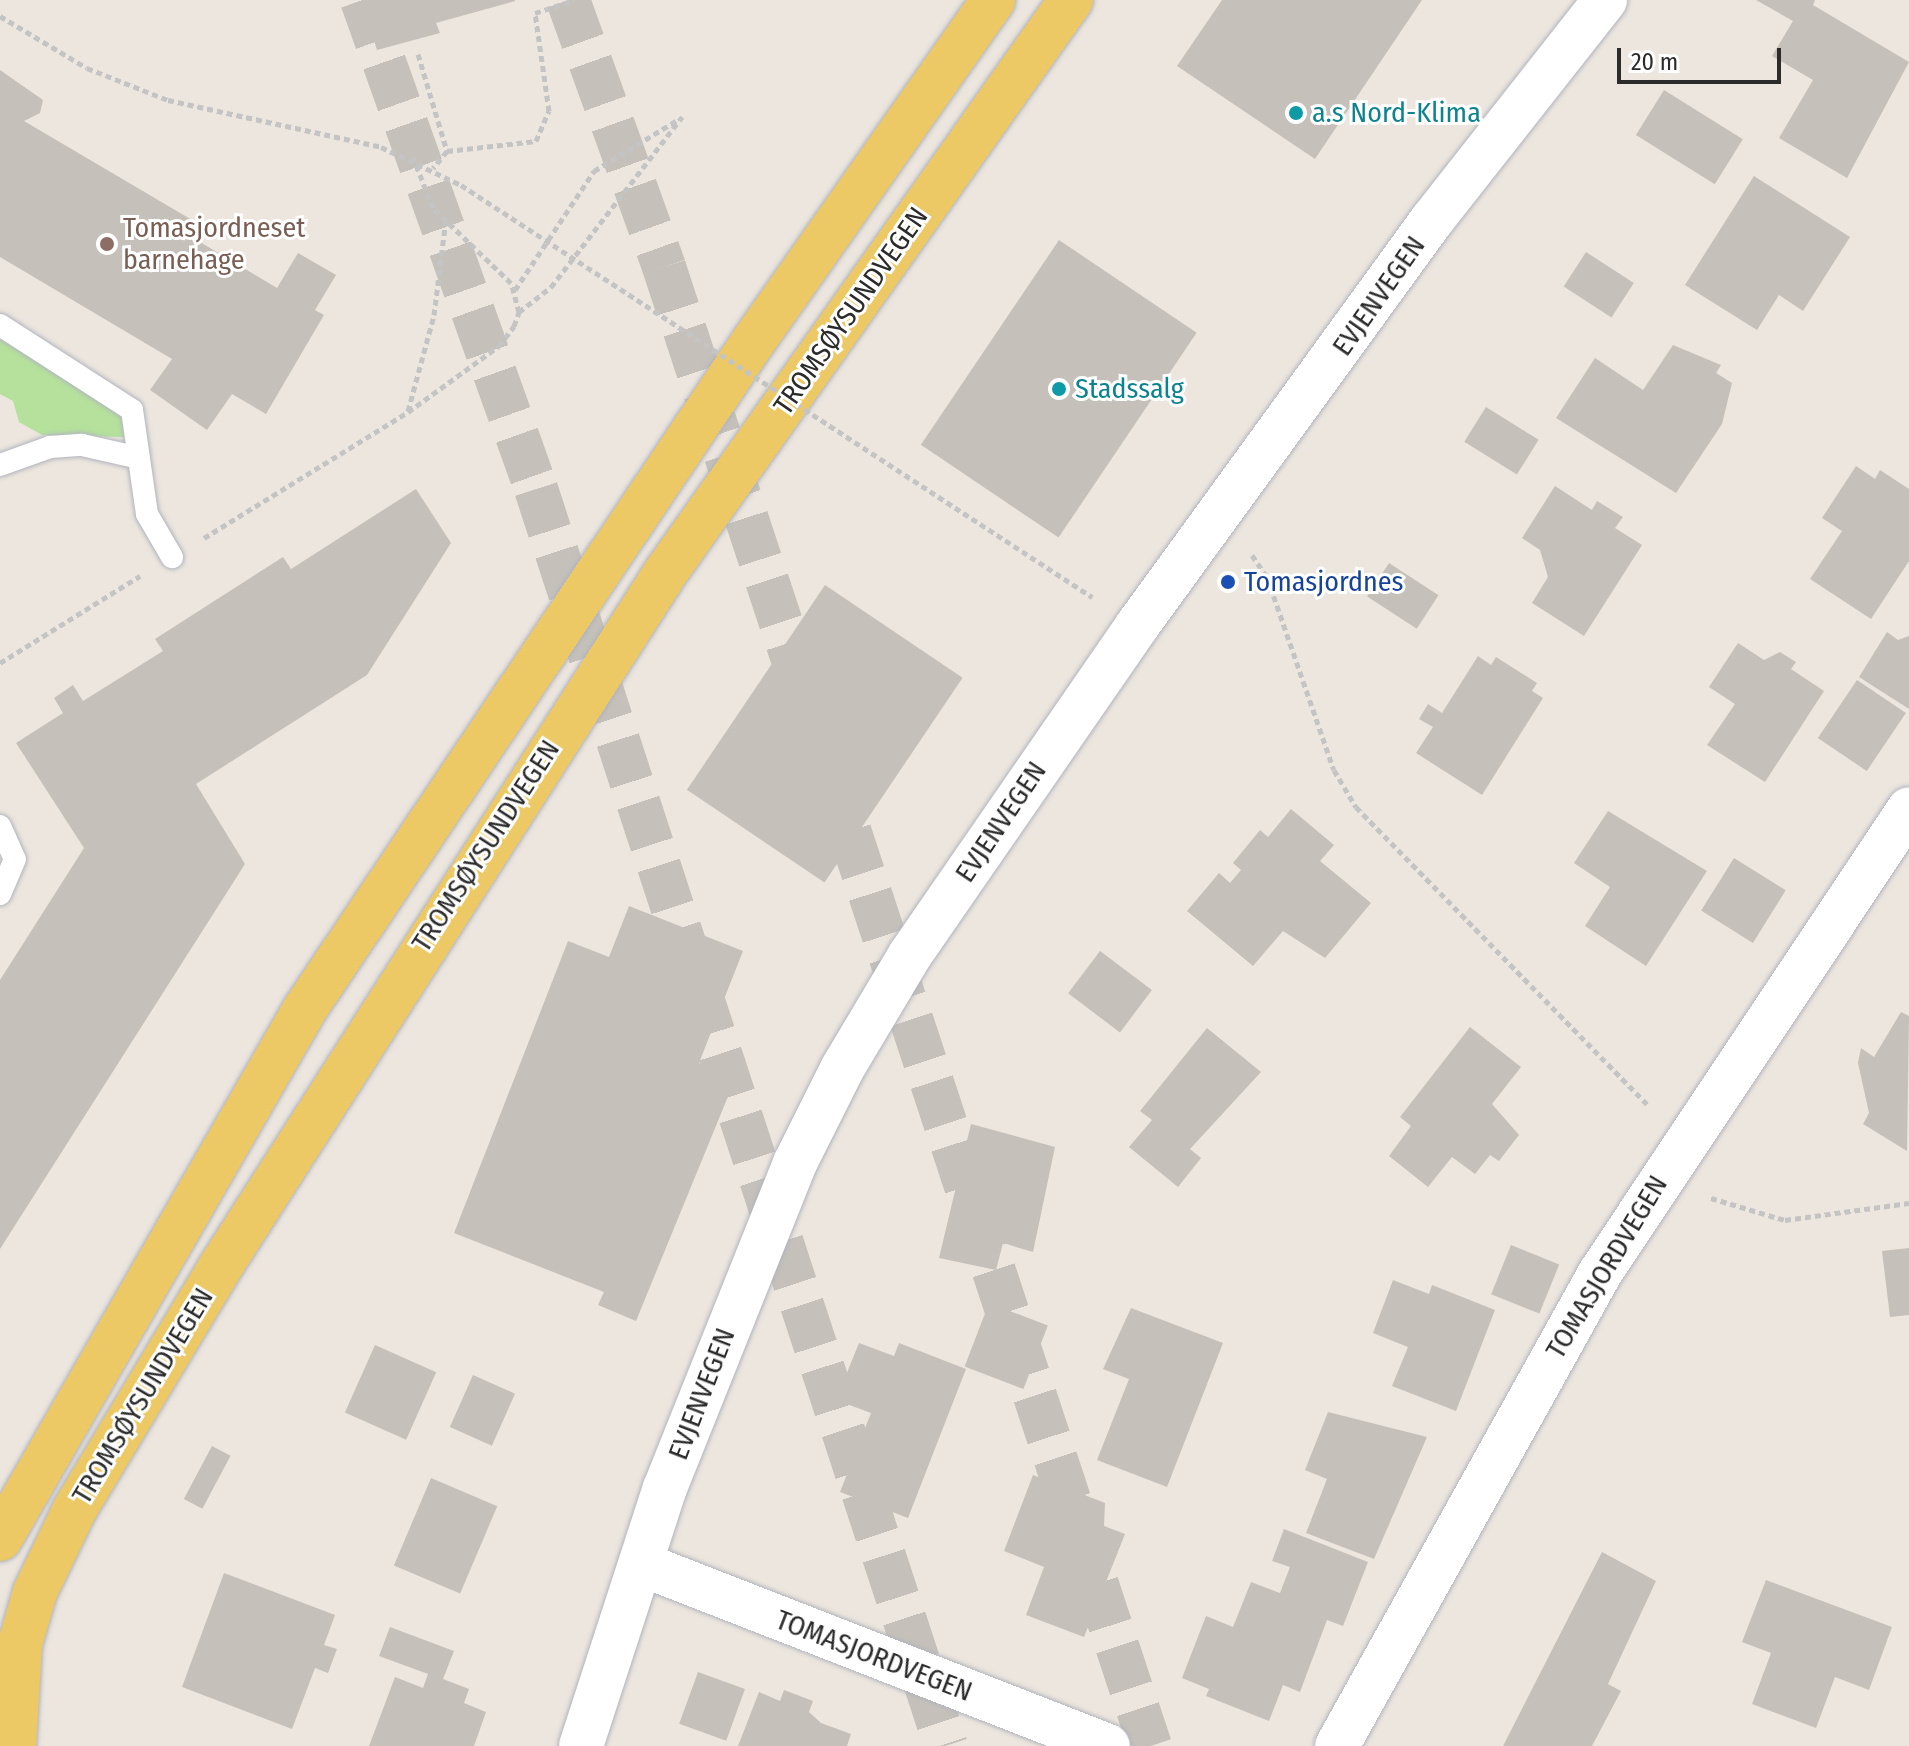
<!DOCTYPE html>
<meta charset="utf-8">
<style>
body{margin:0}
#map{position:relative;width:1909px;height:1746px;overflow:hidden;background:#ece6de;font-family:"Fira Sans Condensed",sans-serif}
div>[style]{position:absolute}
.green>*{inset:0;background:#b5e19c}
.building>*{inset:0;background:#c5c0b9;transform-origin:0 0}
.highway-tunnel>*{height:44px;margin-top:-22px;transform-origin:0;background:repeating-linear-gradient(90deg,#c5c1ba 0 44px,transparent 0 66px)}
.path>*{height:5px;margin-top:-2.5px;transform-origin:0;background:repeating-linear-gradient(90deg,#c4c4c4 0 6px,transparent 0 10px)}
.roads{filter:drop-shadow(0 0 2px #b1b4be) drop-shadow(0 0 2px #b1b4be)}
.lane>*{height:22px;margin:-11px;padding:0 11px;transform-origin:11px;border-radius:11px;background:#fff}
.street>*{height:44px;margin:-22px;padding:0 22px;transform-origin:22px;border-radius:22px;background:#fff}
.secondary>*{height:44px;margin:-22px;padding:0 22px;transform-origin:22px;border-radius:22px;background:#fff}
.primary>*{height:44px;margin:-22px;padding:0 22px;transform-origin:22px;border-radius:22px;background:#ecc964}
.path-bridge>*{height:5px;margin-top:-2.5px;transform-origin:0;background:repeating-linear-gradient(90deg,#c4c4c4 0 6px,transparent 0 10px)}
.dots>*{width:22px;height:22px;translate:-50% -50%;box-sizing:border-box;border:4px solid #fff;border-radius:50%}
span{translate:-50% -50%;white-space:nowrap;text-align:center;line-height:1.15;-webkit-text-stroke:6px #fff;paint-order:stroke}
.culture-label{font-size:28px;color:#0d838f}
.left{translate:0 -50%;text-align:left}
.education-label{font-size:28px;color:#785e54}
.street-label{font-size:28px;color:#2b2b2b}
.transit-label{font-size:28px;color:#164399}
.scale{position:absolute;left:1617px;top:48px;width:164px;height:36px;box-sizing:border-box;border:4px solid #2b2b2b;border-top:0;padding-left:10px;font-size:24px;line-height:28px;white-space:nowrap;color:#2b2b2b;-webkit-text-stroke:6px #fff;paint-order:stroke}
</style>
<div id="map">
<div class="green">
<div style="clip-path:polygon(0 339px,121px 414px,124px 437px,42px 435px,19px 422px,13px 401px,0 394px)"></div>
</div>
<div class="building">
<div style="clip-path:polygon(361px 0,515px 0,515px 1px,436px 23px,440px 33px,377px 50px)"></div>
<div style="clip-path:polygon(1222px 0,1422px 0,1315px 159px,1177px 66px)"></div>
<div style="clip-path:polygon(1756px 0,1815px 0,1813px 5px,1909px 62px,1847px 178px,1779px 138px,1813px 80px,1772px 56px,1793px 21px)"></div>
<div style="clip-path:polygon(0 70px,43px 100px,40px 113px,24px 121px,192px 220px,185px 233px,277px 288px,298px 253px,336px 275px,315px 310px,324px 315px,266px 414px,232px 394px,207px 430px,150px 390px,172px 359px,0 257px)"></div>
<div style="left:1664px;top:90px;width:93px;height:53px;rotate:32deg"></div>
<div style="clip-path:polygon(1754px 176px,1850px 237px,1803px 311px,1779px 295px,1757px 330px,1685px 285px)"></div>
<div style="left:1059px;top:240px;width:166px;height:247px;rotate:34deg"></div>
<div style="left:1586px;top:252px;width:57px;height:41px;rotate:33deg"></div>
<div style="clip-path:polygon(1673px 345px,1721px 365px,1716px 373px,1732px 383px,1722px 424px,1676px 493px,1556px 418px,1595px 358px,1643px 390px)"></div>
<div style="left:1486px;top:407px;width:62px;height:41px;rotate:32deg"></div>
<div style="clip-path:polygon(1856px 466px,1875px 479px,1880px 470px,1909px 489px,1909px 561px,1871px 619px,1810px 579px,1842px 531px,1822px 518px)"></div>
<div style="clip-path:polygon(1555px 486px,1592px 510px,1597px 501px,1623px 517px,1615px 528px,1642px 545px,1584px 636px,1532px 603px,1548px 577px,1540px 550px,1522px 538px)"></div>
<div style="clip-path:polygon(416px 489px,451px 543px,367px 675px,196px 784px,245px 864px,0 1249px,0 980px,84px 848px,16px 743px,63px 713px,54px 698px,73px 685px,83px 701px,163px 651px,155px 639px,283px 557px,291px 569px)"></div>
<div style="left:1389px;top:563px;width:59px;height:40px;rotate:33deg"></div>
<div style="left:825px;top:585px;width:166px;height:247px;rotate:34deg"></div>
<div style="clip-path:polygon(1887px 632px,1898px 640px,1909px 636px,1909px 709px,1859px 677px)"></div>
<div style="clip-path:polygon(1738px 643px,1764px 660px,1780px 652px,1796px 662px,1791px 669px,1824px 691px,1765px 782px,1707px 745px,1735px 704px,1709px 687px)"></div>
<div style="clip-path:polygon(1478px 656px,1491px 665px,1496px 657px,1537px 683px,1532px 691px,1543px 698px,1482px 795px,1416px 753px,1433px 727px,1419px 719px,1428px 704px,1442px 713px)"></div>
<div style="left:1857px;top:680px;width:59px;height:70px;rotate:34deg"></div>
<div style="clip-path:polygon(1291px 809px,1334px 845px,1320px 861px,1371px 903px,1325px 958px,1283px 931px,1253px 966px,1187px 911px,1219px 873px,1230px 883px,1241px 870px,1233px 863px,1260px 830px,1268px 837px)"></div>
<div style="clip-path:polygon(1608px 811px,1707px 871px,1646px 966px,1585px 926px,1610px 887px,1574px 863px)"></div>
<div style="left:1734px;top:858px;width:61px;height:62px;rotate:32deg"></div>
<div style="clip-path:polygon(629px 906px,743px 951px,699px 1063px,736px 1077px,636px 1321px,598px 1305px,604px 1292px,454px 1233px,568px 941px,609px 957px)"></div>
<div style="left:1100px;top:951px;width:65px;height:53px;rotate:37deg"></div>
<div style="clip-path:polygon(1901px 1012px,1909px 1016px,1907px 1151px,1863px 1124px,1869px 1113px,1858px 1063px,1861px 1048px,1874px 1057px)"></div>
<div style="clip-path:polygon(1470px 1027px,1521px 1067px,1492px 1104px,1519px 1135px,1499px 1161px,1490px 1155px,1475px 1174px,1452px 1157px,1428px 1187px,1389px 1156px,1411px 1126px,1400px 1117px)"></div>
<div style="clip-path:polygon(1207px 1028px,1261px 1072px,1190px 1149px,1201px 1158px,1178px 1187px,1129px 1147px,1152px 1120px,1140px 1111px)"></div>
<div style="clip-path:polygon(971px 1124px,1055px 1147px,1033px 1252px,1003px 1243px,996px 1270px,939px 1258px)"></div>
<div style="left:1511px;top:1245px;width:52px;height:53px;rotate:22deg"></div>
<div style="clip-path:polygon(1909px 1248px,1909px 1315px,1890px 1317px,1882px 1251px)"></div>
<div style="clip-path:polygon(1393px 1280px,1429px 1294px,1432px 1285px,1495px 1310px,1456px 1411px,1392px 1386px,1408px 1347px,1373px 1333px)"></div>
<div style="left:989px;top:1303px;width:63px;height:68px;rotate:21deg"></div>
<div style="clip-path:polygon(1131px 1308px,1223px 1343px,1167px 1487px,1097px 1460px,1129px 1379px,1103px 1369px)"></div>
<div style="clip-path:polygon(859px 1343px,894px 1356px,899px 1343px,966px 1369px,908px 1518px,840px 1492px,871px 1413px,836px 1400px)"></div>
<div style="left:375px;top:1345px;width:67px;height:74px;rotate:24deg"></div>
<div style="left:473px;top:1375px;width:46px;height:57px;rotate:24deg"></div>
<div style="clip-path:polygon(1328px 1412px,1427px 1437px,1374px 1559px,1306px 1533px,1327px 1479px,1305px 1470px)"></div>
<div style="left:212px;top:1446px;width:21px;height:60px;rotate:28deg"></div>
<div style="clip-path:polygon(1033px 1475px,1105px 1503px,1104px 1526px,1125px 1534px,1084px 1637px,1026px 1615px,1044px 1567px,1004px 1551px)"></div>
<div style="left:431px;top:1478px;width:72px;height:95px;rotate:23deg"></div>
<div style="clip-path:polygon(1284px 1529px,1368px 1562px,1343px 1626px,1327px 1620px,1300px 1692px,1283px 1685px,1269px 1721px,1206px 1696px,1209px 1689px,1182px 1678px,1206px 1616px,1233px 1627px,1251px 1582px,1280px 1593px,1290px 1567px,1272px 1561px)"></div>
<div style="clip-path:polygon(1602px 1552px,1656px 1581px,1608px 1684px,1621px 1691px,1592px 1746px,1503px 1746px)"></div>
<div style="clip-path:polygon(224px 1573px,335px 1615px,324px 1645px,337px 1649px,328px 1673px,315px 1668px,292px 1729px,182px 1687px)"></div>
<div style="clip-path:polygon(1766px 1580px,1892px 1627px,1869px 1690px,1835px 1677px,1816px 1728px,1752px 1704px,1771px 1653px,1742px 1642px)"></div>
<div style="clip-path:polygon(390px 1627px,454px 1651px,443px 1679px,469px 1689px,464px 1703px,486px 1712px,474px 1746px,369px 1746px,395px 1677px,423px 1688px,428px 1674px,379px 1656px)"></div>
<div style="left:698px;top:1672px;width:50px;height:55px;rotate:20deg"></div>
<div style="clip-path:polygon(784px 1690px,813px 1701px,809px 1712px,821px 1723px,851px 1734px,847px 1746px,738px 1746px,759px 1692px,780px 1701px)"></div>
</div>
<div class="highway-tunnel">
<div style="left:362px;top:0;width:519px;rotate:70.41deg"></div>
<div style="left:536px;top:489px;width:1322px;rotate:71.94deg"></div>
<div style="left:568px;top:0;width:284px;rotate:70.2deg"></div>
<div style="left:664px;top:267px;width:1557px;rotate:71.81deg"></div>
</div>
<div class="path">
<div style="left:0;top:16px;width:101px;rotate:30.9deg"></div>
<div style="left:87px;top:68px;width:87px;rotate:21.6deg"></div>
<div style="left:168px;top:100px;width:218px;rotate:12.4deg"></div>
<div style="left:381px;top:147px;width:89px;rotate:25.4deg"></div>
<div style="left:418px;top:54px;width:101px;rotate:73.4deg"></div>
<div style="left:447px;top:151px;width:22px;rotate:129deg"></div>
<div style="left:447px;top:151px;width:90px;rotate:-6.4deg"></div>
<div style="left:536px;top:141px;width:33px;rotate:-67deg"></div>
<div style="left:549px;top:111px;width:99px;rotate:-98.1deg"></div>
<div style="left:535px;top:13px;width:41px;rotate:-18.4deg"></div>
<div style="left:515px;top:290px;width:143px;rotate:-56.4deg"></div>
<div style="left:594px;top:171px;width:96px;rotate:-31.4deg"></div>
<div style="left:519px;top:312px;width:41px;rotate:-38deg"></div>
<div style="left:551px;top:287px;width:215px;rotate:-52.4deg"></div>
<div style="left:408px;top:411px;width:99px;rotate:-74.8deg"></div>
<div style="left:434px;top:315px;width:97px;rotate:-82.9deg"></div>
<div style="left:204px;top:538px;width:240px;rotate:-31.7deg"></div>
<div style="left:408px;top:412px;width:112px;rotate:-36deg"></div>
<div style="left:499px;top:346px;width:25px;rotate:-53deg"></div>
<div style="left:514px;top:326px;width:15px;rotate:-70deg"></div>
<div style="left:519px;top:312px;width:30px;rotate:-105deg"></div>
<div style="left:511px;top:283px;width:108px;rotate:-136.1deg"></div>
<div style="left:433px;top:208px;width:55px;rotate:-111.4deg"></div>
<div style="left:1252px;top:555px;width:27px;rotate:56deg"></div>
<div style="left:1267px;top:577px;width:204px;rotate:70.9deg"></div>
<div style="left:1334px;top:770px;width:43px;rotate:59.3deg"></div>
<div style="left:1356px;top:807px;width:420px;rotate:45.6deg"></div>
<div style="left:0;top:663px;width:165px;rotate:-31.9deg"></div>
<div style="left:1711px;top:1198px;width:77px;rotate:16.6deg"></div>
<div style="left:1785px;top:1220px;width:125px;rotate:-7.8deg"></div>
</div>
<div class="roads">
<div class="lane">
<div style="left:0;top:325px;width:157px;rotate:32.8deg"></div>
<div style="left:132px;top:410px;width:105px;rotate:81.8deg"></div>
<div style="left:147px;top:514px;width:50px;rotate:59.8deg"></div>
<div style="left:0;top:465px;width:53px;rotate:-19.8deg"></div>
<div style="left:50px;top:447px;width:32px;rotate:-4deg"></div>
<div style="left:82px;top:445px;width:58px;rotate:12.8deg"></div>
<div style="left:0;top:826px;width:36px;rotate:66deg"></div>
<div style="left:15px;top:859px;width:38px;rotate:113deg"></div>
</div>
<div class="street">
<div style="left:641px;top:1564px;width:501px;rotate:21.29deg"></div>
<div style="left:1337px;top:1746px;width:541px;rotate:-60.92deg"></div>
<div style="left:1600px;top:1273px;width:557px;rotate:-56.34deg"></div>
</div>
<div class="secondary">
<div style="left:581px;top:1746px;width:271px;rotate:-72deg"></div>
<div style="left:665px;top:1488px;width:350px;rotate:-68.2deg"></div>
<div style="left:795px;top:1163px;width:105px;rotate:-63.4deg"></div>
<div style="left:842px;top:1069px;width:133px;rotate:-59.2deg"></div>
<div style="left:910px;top:955px;width:400px;rotate:-55.4deg"></div>
<div style="left:1137px;top:626px;width:502px;rotate:-54deg"></div>
<div style="left:1432px;top:220px;width:280px;rotate:-51.8deg"></div>
</div>
<div class="primary">
<div style="left:0;top:1539px;width:611px;rotate:-60.08deg"></div>
<div style="left:305px;top:1009px;width:803px;rotate:-56.11deg"></div>
<div style="left:753px;top:342px;width:418px;rotate:-54.9deg"></div>
<div style="left:14px;top:1746px;width:102px;rotate:-86.6deg"></div>
<div style="left:20px;top:1644px;width:54px;rotate:-73.9deg"></div>
<div style="left:35px;top:1592px;width:92px;rotate:-64.3deg"></div>
<div style="left:75px;top:1509px;width:280px;rotate:-59deg"></div>
<div style="left:219px;top:1269px;width:828px;rotate:-57.33deg"></div>
<div style="left:666px;top:572px;width:701px;rotate:-54.7deg"></div>
</div>
</div>
<div class="path-bridge">
<div style="left:461px;top:185px;width:754px;rotate:33.14deg"></div>
</div>
<div class="dots">
<div style="left:1296px;top:113px;background:#0f9aa8"></div>
<div style="left:107px;top:244px;background:#8d6e63"></div>
<div style="left:1059px;top:389px;background:#0f9aa8"></div>
<div style="left:1228px;top:582px;background:#1a4fb4"></div>
</div>
<div class="culture-label">
<span class="left" style="left:1312px;top:113px">a.s Nord-Klima</span>
<span class="left" style="left:1075px;top:389px">Stadssalg</span>
</div>
<div class="education-label">
<span class="left" style="left:123px;top:244px">Tomasjordneset<br>barnehage</span>
</div>
<div class="street-label">
<span style="left:1379px;top:296px;rotate:-55deg">EVJENVEGEN</span>
<span style="left:851px;top:311px;rotate:-55deg">TROMSØYSUNDVEGEN</span>
<span style="left:1001px;top:822px;rotate:-56deg">EVJENVEGEN</span>
<span style="left:486px;top:846px;rotate:-57deg">TROMSØYSUNDVEGEN</span>
<span style="left:1607px;top:1267px;rotate:-59deg">TOMASJORDVEGEN</span>
<span style="left:702px;top:1394px;rotate:-69deg">EVJENVEGEN</span>
<span style="left:143px;top:1396px;rotate:-59deg">TROMSØYSUNDVEGEN</span>
<span style="left:874px;top:1656px;rotate:21deg">TOMASJORDVEGEN</span>
</div>
<div class="transit-label">
<span class="left" style="left:1244px;top:582px">Tomasjordnes</span>
</div>
<div class="scale">20 m</div>
</div>
